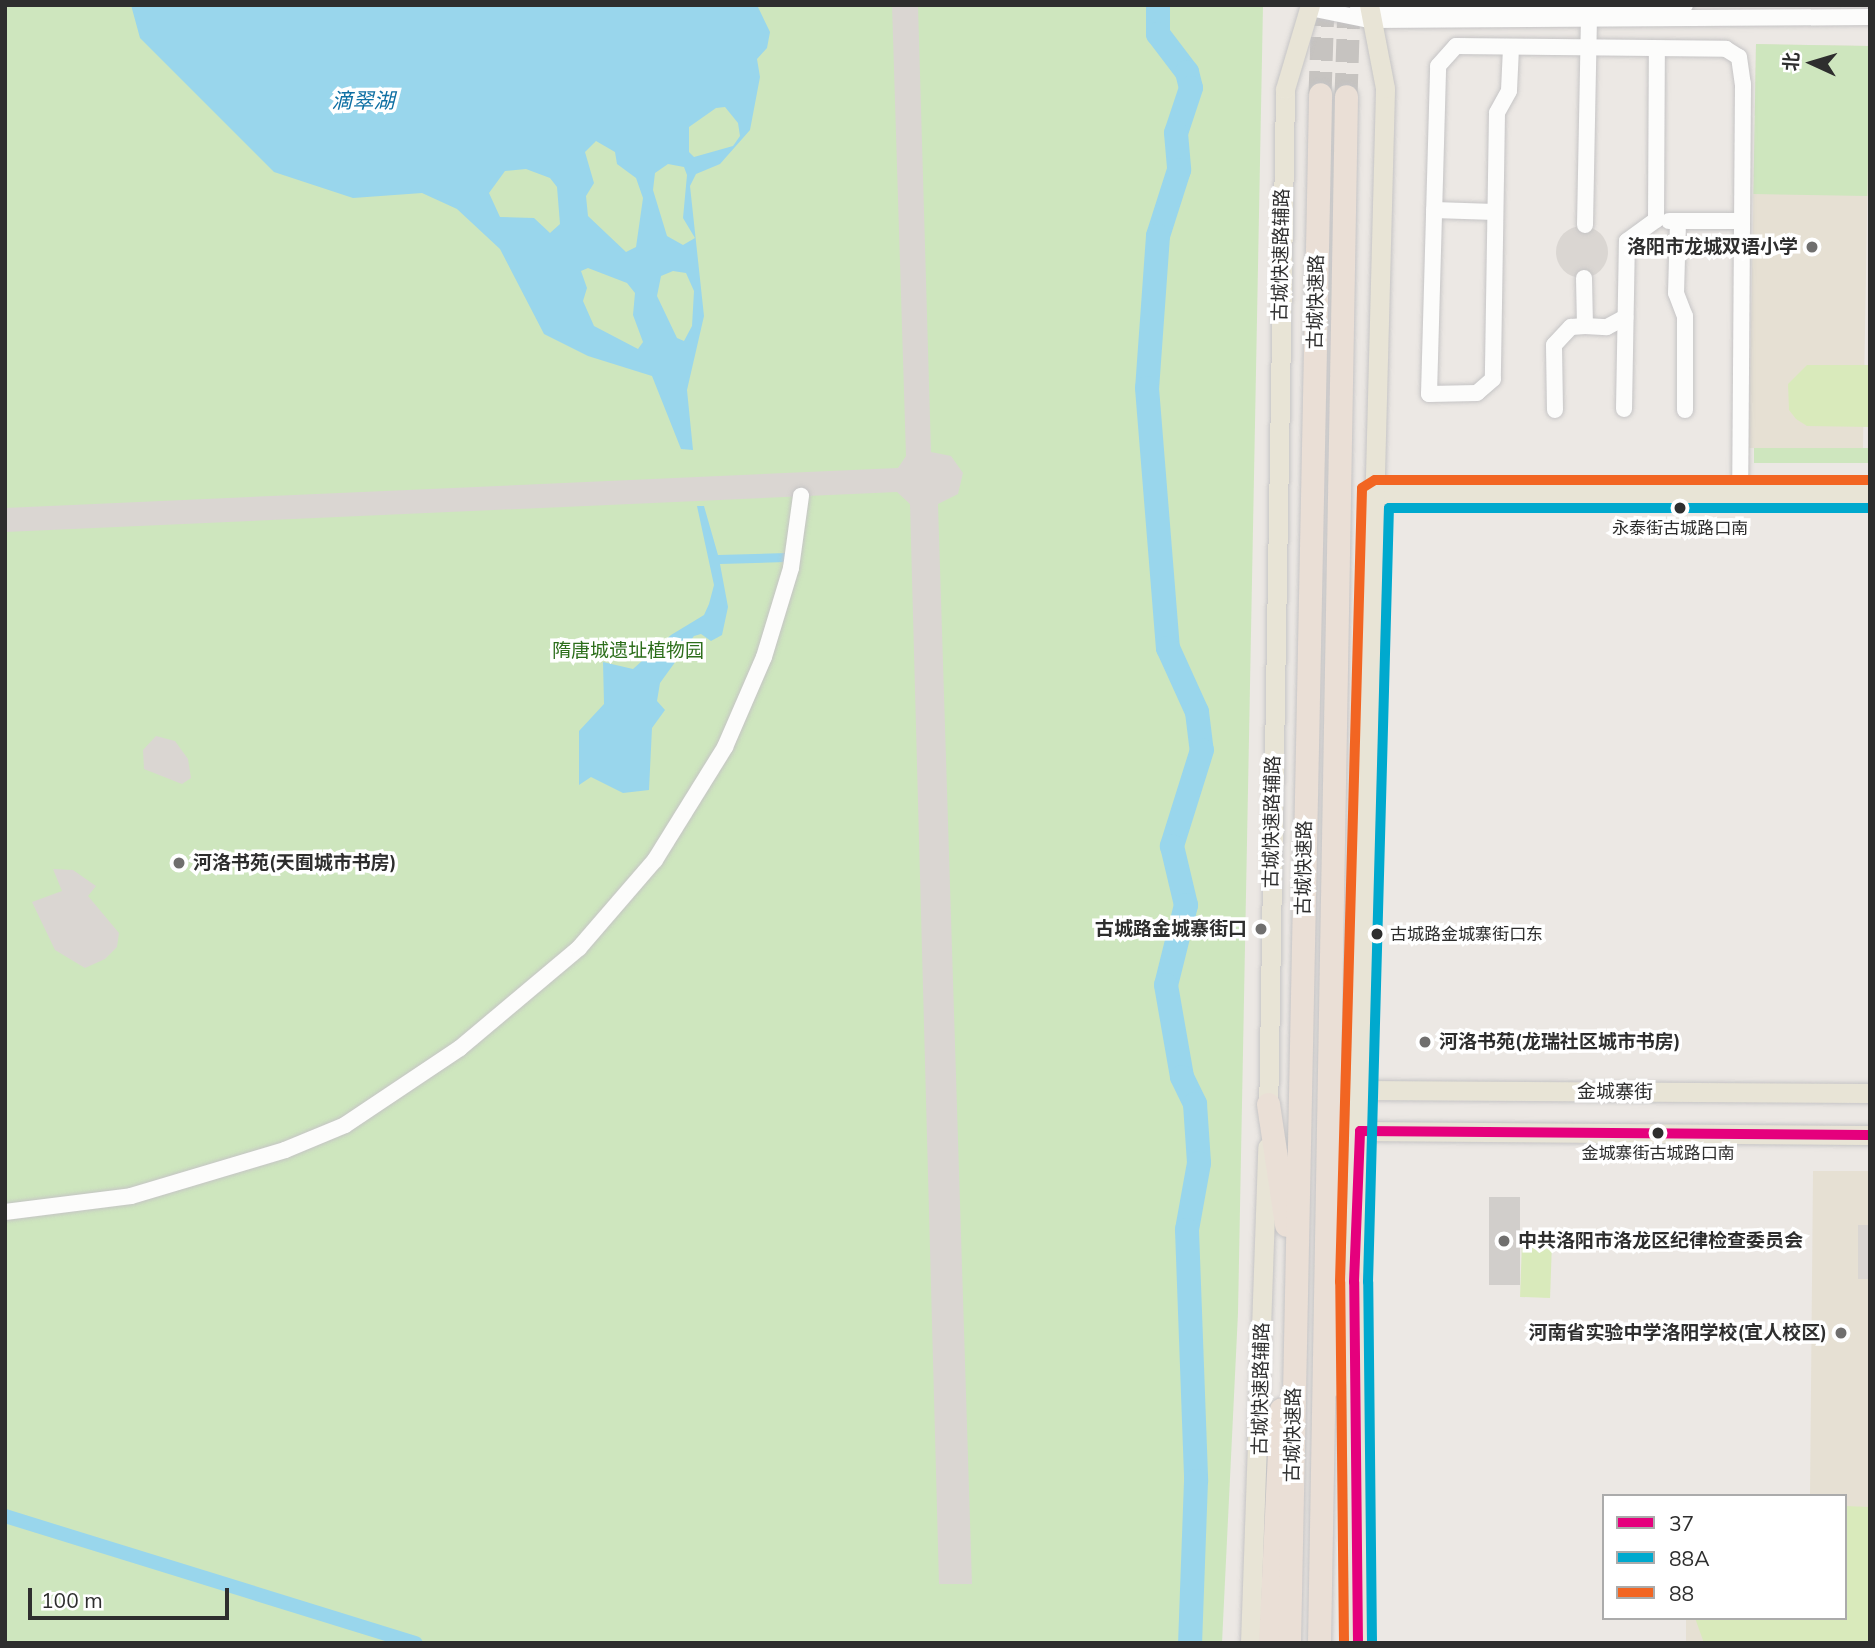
<!DOCTYPE html>
<meta charset="utf-8">
<style>
body{margin:0}
#map{position:relative;width:1875px;height:1648px;overflow:hidden;background:#ece8e4;font-family:Mulish,"Noto Sans SC",sans-serif}
div>[style]{position:absolute}
.education>*{inset:0;background:#e6e0d3;transform-origin:0 0}
.green>*{inset:0;background:#cee6be;transform-origin:0 0}
.pitch>*{inset:0;background:#d9eabb;transform-origin:0 0}
.plaza>*{inset:0;background:#dad6d2;transform-origin:0 0}
.round{border-radius:50%}
.water>*{inset:0;background:#99d6ec}
.canal>*{height:14px;margin:-7px;padding:0 7px;transform-origin:7px;border-radius:7px;background:#99d6ec}
.river>*{height:24px;margin:-12px;padding:0 12px;transform-origin:12px;border-radius:12px;background:#99d6ec}
.building>*{inset:0;background:#d1cecb;transform-origin:0 0}
.highway-tunnel>*{height:23px;margin-top:-11.5px;transform-origin:0;background:repeating-linear-gradient(90deg,#c6c3c0 0 23px,transparent 0 34px)}
.roads{filter:drop-shadow(0 0 2px #c5c4c5) drop-shadow(0 0 2px #c5c4c5)}
.minor>*{height:16px;margin:-8px;padding:0 8px;transform-origin:8px;border-radius:8px;background:#fcfcfb}
.major>*{height:19px;margin:-9.5px;padding:0 9.5px;transform-origin:9.5px;border-radius:9.5px;background:#e8e4d6}
.highway>*{height:23px;margin:-11.5px;padding:0 11.5px;transform-origin:11.5px;border-radius:11.5px;background:#eadfd6}
.bus-1>*{height:10px;margin:-5px;padding:0 5px;transform-origin:5px;border-radius:5px;background:#e5007d}
.bus-2>*{height:10px;margin:-5px;padding:0 5px;transform-origin:5px;border-radius:5px;background:#00a9ce}
.bus-3>*{height:10px;margin:-5px;padding:0 5px;transform-origin:5px;border-radius:5px;background:#f26522}
.dots>*{width:19px;height:19px;translate:-50% -50%;box-sizing:border-box;border:4px solid #fff;border-radius:50%}
span{translate:-50% -50%;white-space:nowrap;text-align:center;line-height:1.15;-webkit-text-stroke:7px #fff;paint-order:stroke}
.bus-label{font-size:17px;color:#2e2e2e}
.left{translate:0 -50%;text-align:left}
.poi-label{font-size:19px;color:#2e2e2e;font-weight:700}
.right{translate:-100% -50%;text-align:right}
.street-label{font-size:19px;color:#2e2e2e}
.park-label{font-size:19px;color:#2c6e1b}
.water-label{font-size:21px;color:#0d6fa3;font-style:italic}
.frame{position:absolute;inset:0;border:7px solid #2e2e2e;pointer-events:none}
.legend{position:absolute;left:1602px;top:1494px;width:245px;height:126px;box-sizing:border-box;background:#fff;border:2px solid #ababab;margin:0;padding:9px 12px;list-style:none;font-size:21px;color:#2e2e2e}
.legend li{display:flex;align-items:center;gap:14px;height:35px}
.legend b{width:35px;border:2px solid #ababab}
.north{position:absolute;left:1777px;top:28px;width:70px;height:70px;-webkit-text-stroke:5px #fff;paint-order:stroke;rotate:274deg;font-size:19px;font-weight:700;line-height:28px;text-align:center;color:#2e2e2e}
.north::after{content:'';display:block;margin:auto;width:24px;height:32px;background:#2e2e2e;clip-path:polygon(50% 0,100% 100%,50% 72%,0 100%)}
.scale{position:absolute;left:28px;top:1588px;width:201px;height:32px;box-sizing:border-box;border:4px solid #2e2e2e;border-top:0;padding-left:9px;font-size:21px;line-height:24px;white-space:nowrap;color:#2e2e2e;-webkit-text-stroke:5px #fff;paint-order:stroke}
</style>
<div id="map">
<div class="education">
<div style="left:1756px;top:44px;width:114px;height:404px;rotate:1deg"></div>
<div style="clip-path:polygon(1813px 1171px,1870px 1171px,1870px 1643px,1686px 1643px,1686px 1618px,1845px 1618px,1845px 1496px,1810px 1496px)"></div>
</div>
<div class="green">
<div style="clip-path:polygon(5px 5px,1263px 5px,1238px 1313px,1222px 1643px,5px 1643px)"></div>
<div style="left:1756px;top:44px;width:114px;height:150px;rotate:1deg"></div>
<div style="left:1754px;top:448px;width:116px;height:15px"></div>
</div>
<div class="pitch">
<div style="clip-path:polygon(1807px 365px,1870px 365px,1870px 427px,1807px 426px,1796px 419px,1789px 410px,1788px 384px)"></div>
<div style="left:1522px;top:1242px;width:30px;height:55px;rotate:2deg"></div>
<div style="clip-path:polygon(1845px 1506px,1870px 1507px,1870px 1643px,1704px 1643px,1695px 1618px,1845px 1618px)"></div>
</div>
<div class="plaza">
<div style="clip-path:polygon(892px 5px,918px 5px,931px 452px,951px 456px,963px 473px,958px 494px,938px 504px,972px 1584px,939px 1584px,910px 504px,897px 492px,5px 532px,5px 508px,898px 468px,906px 456px)"></div>
<div class="round" style="left:1556px;top:226px;width:52px;height:52px"></div>
<div style="clip-path:polygon(156px 736px,175px 741px,188px 759px,191px 778px,182px 784px,144px 769px,143px 750px)"></div>
<div style="clip-path:polygon(53px 869px,73px 870px,96px 886px,88px 896px,119px 933px,117px 947px,105px 959px,85px 968px,55px 950px,32px 902px,62px 891px)"></div>
<div style="left:1858px;top:1225px;width:12px;height:54px"></div>
</div>
<div class="water">
<div style="clip-path:polygon(evenodd,131px 5px,757px 5px,770px 32px,767px 48px,757px 59px,760px 77px,750px 130px,720px 164px,696px 174px,690px 186px,704px 316px,687px 390px,693px 450px,681px 449px,652px 376px,588px 356px,544px 334px,500px 249px,457px 209px,422px 193px,353px 198px,274px 172px,140px 38px,131px 5px,725px 107px,738px 123px,740px 136px,733px 146px,694px 157px,689px 152px,689px 127px,716px 108px,725px 107px,131px 5px,596px 141px,615px 152px,617px 164px,636px 178px,643px 198px,636px 247px,626px 252px,588px 216px,586px 196px,594px 183px,585px 152px,596px 141px,131px 5px,668px 164px,684px 167px,687px 175px,683px 218px,695px 238px,683px 245px,667px 236px,653px 190px,655px 173px,668px 164px,131px 5px,526px 169px,550px 178px,557px 187px,560px 224px,550px 233px,534px 218px,500px 217px,489px 193px,505px 171px,526px 169px,131px 5px,588px 268px,627px 283px,635px 293px,633px 315px,643px 342px,638px 349px,594px 326px,583px 301px,587px 288px,581px 271px,588px 268px,131px 5px,673px 271px,686px 273px,694px 291px,692px 326px,684px 341px,677px 338px,657px 296px,661px 276px,673px 271px)"></div>
<div style="clip-path:polygon(697px 506px,704px 506px,718px 555px,787px 553px,786px 562px,720px 564px,728px 607px,722px 635px,711px 641px,701px 634px,694px 636px,660px 683px,657px 701px,665px 710px,652px 728px,649px 790px,623px 793px,591px 777px,579px 785px,579px 731px,604px 704px,603px 662px,633px 669px,671px 635px,704px 615px,709px 604px,714px 585px)"></div>
</div>
<div class="canal">
<div style="left:5px;top:1516px;width:430px;rotate:17.2deg"></div>
</div>
<div class="river">
<div style="left:1158px;top:5px;width:29px;rotate:90deg"></div>
<div style="left:1158px;top:34px;width:48px;rotate:52.7deg"></div>
<div style="left:1187px;top:72px;width:16px;rotate:76deg"></div>
<div style="left:1191px;top:88px;width:47px;rotate:108.4deg"></div>
<div style="left:1176px;top:133px;width:37px;rotate:85deg"></div>
<div style="left:1179px;top:170px;width:69px;rotate:107.7deg"></div>
<div style="left:1158px;top:236px;width:152px;rotate:94.1deg"></div>
<div style="left:1147px;top:388px;width:261px;rotate:85.4deg"></div>
<div style="left:1168px;top:648px;width:70px;rotate:65.6deg"></div>
<div style="left:1197px;top:712px;width:38px;rotate:83deg"></div>
<div style="left:1202px;top:750px;width:101px;rotate:107.4deg"></div>
<div style="left:1172px;top:846px;width:61px;rotate:76.7deg"></div>
<div style="left:1186px;top:905px;width:82px;rotate:104deg"></div>
<div style="left:1166px;top:985px;width:93px;rotate:80.1deg"></div>
<div style="left:1182px;top:1077px;width:30px;rotate:64deg"></div>
<div style="left:1195px;top:1104px;width:59px;rotate:86.1deg"></div>
<div style="left:1199px;top:1163px;width:68px;rotate:100.2deg"></div>
<div style="left:1187px;top:1230px;width:251px;rotate:87.9deg"></div>
<div style="left:1196px;top:1481px;width:162px;rotate:92.1deg"></div>
</div>
<div class="building">
<div style="left:1489px;top:1197px;width:31px;height:88px"></div>
</div>
<div class="highway-tunnel">
<div style="left:1320px;top:94px;width:89px;rotate:-88.1deg"></div>
<div style="left:1346px;top:96px;width:91px;rotate:-88.1deg"></div>
</div>
<div class="roads">
<div class="minor">
<div style="left:1310px;top:8px;width:60px;rotate:11.5deg"></div>
<div style="left:1369px;top:20px;width:501px;rotate:-0.34deg"></div>
<div style="left:1358px;top:8px;width:327px;rotate:-0.5deg"></div>
<div style="left:1511px;top:48px;width:43px;rotate:92.7deg"></div>
<div style="left:1509px;top:91px;width:25px;rotate:119deg"></div>
<div style="left:1497px;top:113px;width:266px;rotate:90.9deg"></div>
<div style="left:1493px;top:379px;width:21px;rotate:139deg"></div>
<div style="left:1477px;top:393px;width:48px;rotate:178.8deg"></div>
<div style="left:1429px;top:394px;width:328px;rotate:-88.4deg"></div>
<div style="left:1438px;top:66px;width:27px;rotate:-48deg"></div>
<div style="left:1456px;top:46px;width:270px;rotate:0.6deg"></div>
<div style="left:1726px;top:49px;width:15px;rotate:32deg"></div>
<div style="left:1739px;top:57px;width:27px;rotate:82deg"></div>
<div style="left:1743px;top:84px;width:409px;rotate:90.4deg"></div>
<div style="left:1434px;top:210px;width:61px;rotate:1.9deg"></div>
<div style="left:1669px;top:221px;width:73px"></div>
<div style="left:1678px;top:222px;width:71px;rotate:91.6deg"></div>
<div style="left:1676px;top:293px;width:25px;rotate:69deg"></div>
<div style="left:1685px;top:316px;width:94px;rotate:90deg"></div>
<div style="left:1585px;top:225px;width:207px;rotate:-88.9deg"></div>
<div style="left:1585px;top:326px;width:22px;rotate:3deg"></div>
<div style="left:1607px;top:327px;width:21px;rotate:-28deg"></div>
<div style="left:1624px;top:409px;width:168px;rotate:-89deg"></div>
<div style="left:1627px;top:241px;width:36px;rotate:-36deg"></div>
<div style="left:1656px;top:220px;width:171px;rotate:-89.7deg"></div>
<div style="left:1555px;top:410px;width:65px;rotate:-90.9deg"></div>
<div style="left:1554px;top:345px;width:25px;rotate:-47deg"></div>
<div style="left:1571px;top:327px;width:14px;rotate:-4deg"></div>
<div style="left:1585px;top:326px;width:48px;rotate:-91.2deg"></div>
<div style="left:5px;top:1212px;width:127px;rotate:-7.2deg"></div>
<div style="left:131px;top:1196px;width:161px;rotate:-16.6deg"></div>
<div style="left:285px;top:1150px;width:65px;rotate:-22.6deg"></div>
<div style="left:345px;top:1125px;width:138px;rotate:-33.8deg"></div>
<div style="left:460px;top:1048px;width:155px;rotate:-40deg"></div>
<div style="left:579px;top:948px;width:116px;rotate:-49.2deg"></div>
<div style="left:655px;top:860px;width:133px;rotate:-58.2deg"></div>
<div style="left:725px;top:747px;width:98px;rotate:-66.6deg"></div>
<div style="left:764px;top:657px;width:93px;rotate:-73.1deg"></div>
<div style="left:791px;top:568px;width:73px;rotate:-82.1deg"></div>
</div>
<div class="major">
<div style="left:1375px;top:494px;width:495px"></div>
<div style="left:1361px;top:1090px;width:509px;rotate:0.34deg"></div>
<div style="left:1268px;top:1117px;width:1028px;rotate:-89.05deg"></div>
<div style="left:1285px;top:89px;width:88px;rotate:-73.4deg"></div>
<div style="left:1360px;top:1131px;width:510px;rotate:0.45deg"></div>
<div style="left:1250px;top:1643px;width:496px;rotate:-88deg"></div>
<div style="left:1358px;top:1643px;width:361px;rotate:-90.6deg"></div>
<div style="left:1354px;top:1282px;width:1194px;rotate:-88.51deg"></div>
<div style="left:1385px;top:88px;width:85px;rotate:-100.9deg"></div>
</div>
<div class="highway">
<div style="left:1268px;top:1104px;width:122px;rotate:81.5deg"></div>
<div style="left:1334px;top:1384px;width:104px;rotate:-78.9deg"></div>
<div style="left:1270px;top:1643px;width:234px;rotate:-87.3deg"></div>
<div style="left:1289px;top:1643px;width:1549px;rotate:-88.85deg"></div>
<div style="left:1319px;top:1643px;width:1547px;rotate:-89deg"></div>
</div>
</div>
<div class="bus-1">
<div style="left:1360px;top:1131px;width:510px;rotate:0.45deg"></div>
<div style="left:1358px;top:1643px;width:361px;rotate:-90.6deg"></div>
<div style="left:1354px;top:1282px;width:151px;rotate:-87.7deg"></div>
</div>
<div class="bus-2">
<div style="left:1372px;top:1643px;width:361px;rotate:-90.6deg"></div>
<div style="left:1368px;top:1282px;width:774px;rotate:-88.45deg"></div>
<div style="left:1389px;top:508px;width:481px"></div>
</div>
<div class="bus-3">
<div style="left:1344px;top:1643px;width:361px;rotate:-90.6deg"></div>
<div style="left:1340px;top:1282px;width:794px;rotate:-88.41deg"></div>
<div style="left:1362px;top:488px;width:15px;rotate:-32deg"></div>
<div style="left:1375px;top:480px;width:495px"></div>
</div>
<div class="dots">
<div style="left:1812px;top:247px;background:#706f6e"></div>
<div style="left:1680px;top:508px;background:#2e2e2e"></div>
<div style="left:179px;top:863px;background:#706f6e"></div>
<div style="left:1261px;top:929px;background:#706f6e"></div>
<div style="left:1377px;top:934px;background:#2e2e2e"></div>
<div style="left:1425px;top:1042px;background:#706f6e"></div>
<div style="left:1658px;top:1133px;background:#2e2e2e"></div>
<div style="left:1504px;top:1241px;background:#706f6e"></div>
<div style="left:1841px;top:1333px;background:#706f6e"></div>
</div>
<div class="bus-label">
<span style="left:1680px;top:528px">永泰街古城路口南</span>
<span class="left" style="left:1390px;top:934px">古城路金城寨街口东</span>
<span style="left:1658px;top:1153px">金城寨街古城路口南</span>
</div>
<div class="poi-label">
<span class="right" style="left:1798px;top:247px">洛阳市龙城双语小学</span>
<span class="left" style="left:193px;top:863px">河洛书苑(天囿城市书房)</span>
<span class="right" style="left:1247px;top:929px">古城路金城寨街口</span>
<span class="left" style="left:1439px;top:1042px">河洛书苑(龙瑞社区城市书房)</span>
<span class="left" style="left:1518px;top:1241px">中共洛阳市洛龙区纪律检查委员会</span>
<span class="right" style="left:1827px;top:1333px">河南省实验中学洛阳学校(宜人校区)</span>
</div>
<div class="street-label">
<span style="left:1281px;top:255px;rotate:-89deg">古城快速路辅路</span>
<span style="left:1316px;top:302px;rotate:-89deg">古城快速路</span>
<span style="left:1272px;top:822px;rotate:-89deg">古城快速路辅路</span>
<span style="left:1304px;top:868px;rotate:-89deg">古城快速路</span>
<span style="left:1615px;top:1092px">金城寨街</span>
<span style="left:1261px;top:1389px;rotate:-89deg">古城快速路辅路</span>
<span style="left:1293px;top:1435px;rotate:-89deg">古城快速路</span>
</div>
<div class="park-label">
<span style="left:628px;top:651px">隋唐城遗址植物园</span>
</div>
<div class="water-label">
<span style="left:363px;top:100px">滴翠湖</span>
</div>
<div class="frame"></div>
<ul class="legend">
<li><b style="height:9px;background:#e5007d"></b>37</li>
<li><b style="height:9px;background:#00a9ce"></b>88A</li>
<li><b style="height:9px;background:#f26522"></b>88</li>
</ul>
<div class="north">北</div>
<div class="scale">100 m</div>
</div>
